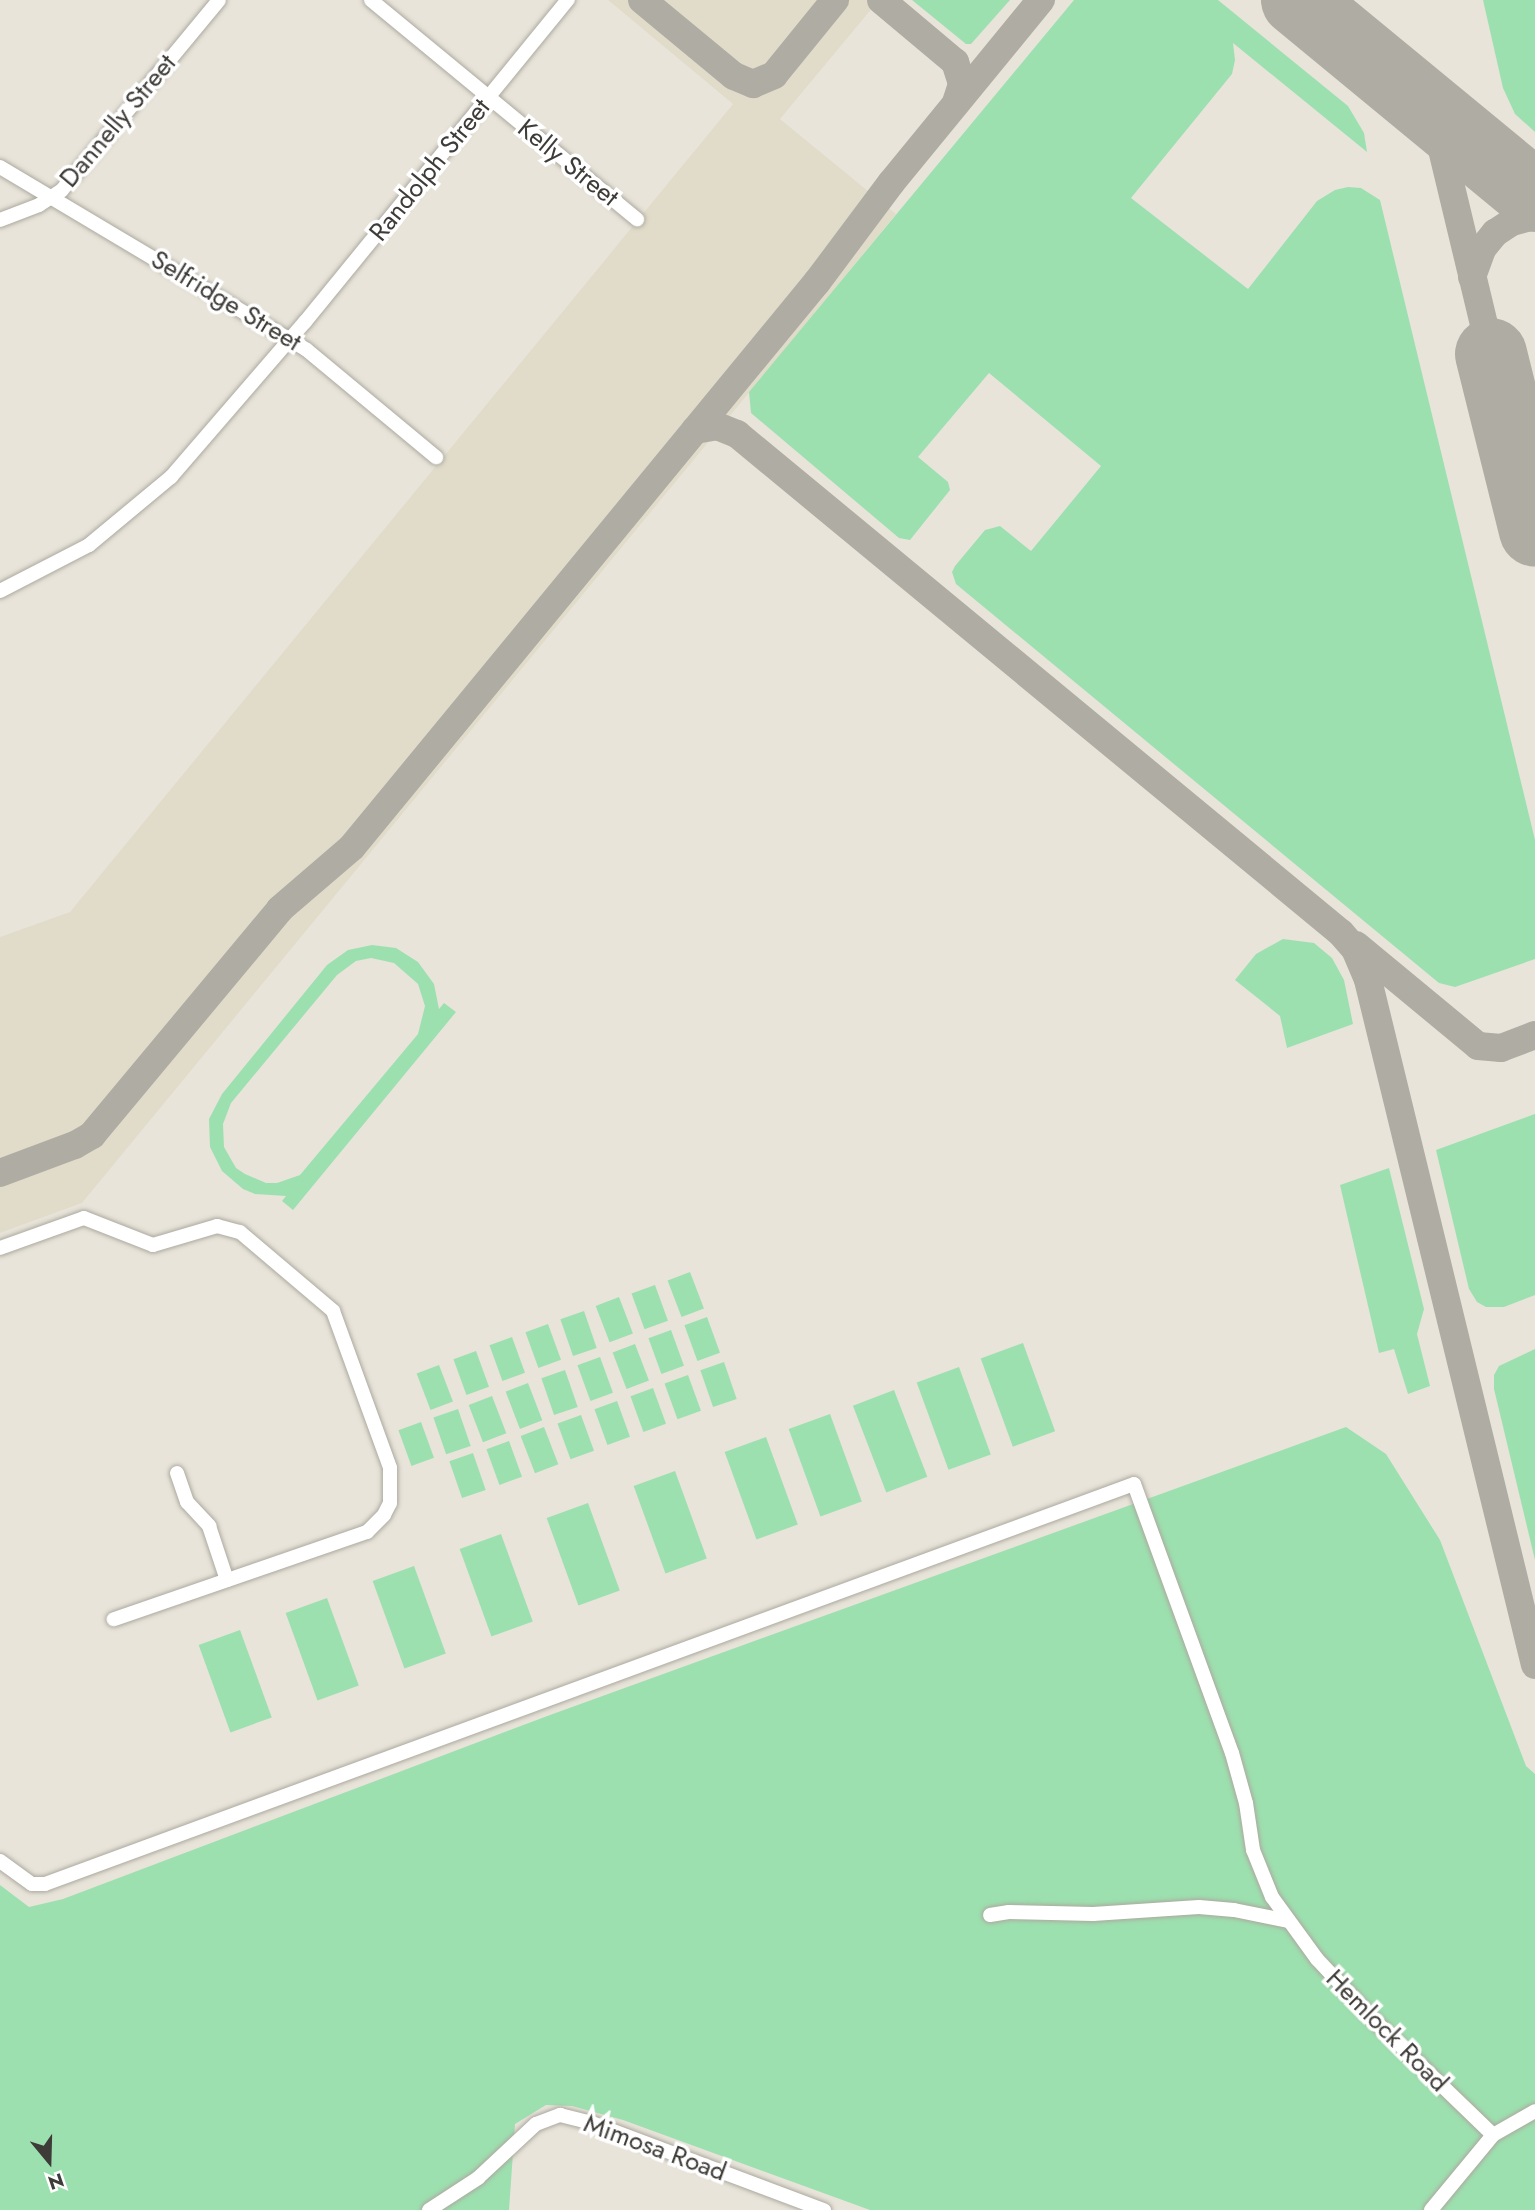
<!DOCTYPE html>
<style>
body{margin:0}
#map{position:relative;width:1535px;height:2210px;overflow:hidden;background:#e8e4da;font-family:Jost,sans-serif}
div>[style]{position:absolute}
.built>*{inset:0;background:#e1dcca}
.green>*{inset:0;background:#9de0af;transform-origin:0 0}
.taxiway>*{height:28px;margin:-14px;padding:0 14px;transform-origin:14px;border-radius:14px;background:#afaca4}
.runway>*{height:72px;margin:-36px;padding:0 36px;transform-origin:36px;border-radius:36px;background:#afaca4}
.roads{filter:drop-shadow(0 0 2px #aca99f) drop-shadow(0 0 2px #aca99f)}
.minor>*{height:14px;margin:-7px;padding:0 7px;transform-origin:7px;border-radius:7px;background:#fff}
span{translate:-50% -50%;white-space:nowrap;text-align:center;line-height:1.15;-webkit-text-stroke:7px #fff;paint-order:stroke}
.street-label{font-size:26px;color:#3e3c38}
.north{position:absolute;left:14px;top:2126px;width:70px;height:70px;-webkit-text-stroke:5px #fff;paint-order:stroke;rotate:161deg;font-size:19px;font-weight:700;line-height:28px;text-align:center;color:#3e3c38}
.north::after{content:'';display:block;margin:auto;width:24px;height:32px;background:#3e3c38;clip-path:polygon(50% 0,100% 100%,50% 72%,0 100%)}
</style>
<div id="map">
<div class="built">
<div style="clip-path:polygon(608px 0,879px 0,780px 119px,896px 214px,82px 1203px,0 1233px,0 937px,70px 912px,733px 104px)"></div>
</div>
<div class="green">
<div style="clip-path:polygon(912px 0,1010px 0,971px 44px,966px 44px)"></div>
<div style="clip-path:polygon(1074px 0,1218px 0,1348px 106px,1364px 133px,1367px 152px,1233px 43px,1235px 60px,1232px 74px,1131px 198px,1248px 289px,1317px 201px,1335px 190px,1348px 187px,1361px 188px,1380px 200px,1535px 840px,1535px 959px,1455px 987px,1439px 983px,956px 584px,952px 572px,955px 566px,985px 530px,1000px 526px,1031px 551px,1101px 466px,989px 373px,918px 457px,948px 482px,950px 490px,910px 540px,899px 538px,751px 413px,749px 392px)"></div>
<div style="clip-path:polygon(1483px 0,1535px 0,1535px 132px,1515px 114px,1503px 88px)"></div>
<div style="clip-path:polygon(1283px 939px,1314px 943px,1332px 958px,1344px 980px,1353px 1024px,1287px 1048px,1280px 1016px,1235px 980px,1256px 954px)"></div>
<div style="clip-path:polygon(evenodd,372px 945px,396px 948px,418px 962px,434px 984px,439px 1009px,444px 1003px,456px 1012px,293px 1210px,282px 1201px,286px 1196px,255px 1194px,243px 1189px,222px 1171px,210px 1147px,209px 1119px,222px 1094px,327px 965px,348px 950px,372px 945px,371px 958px,394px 963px,418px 984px,425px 1006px,418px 1034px,300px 1175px,277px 1183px,266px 1183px,245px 1174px,236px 1168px,224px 1147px,223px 1124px,231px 1103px,337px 975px,356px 961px,371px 958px)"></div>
<div style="clip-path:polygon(1535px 1114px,1535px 1295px,1504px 1307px,1486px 1307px,1477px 1302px,1469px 1289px,1436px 1150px)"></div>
<div style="clip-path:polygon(1389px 1168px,1424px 1309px,1417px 1334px,1430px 1386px,1408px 1394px,1394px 1349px,1379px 1353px,1340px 1185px)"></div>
<div style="left:690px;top:1272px;width:39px;height:24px;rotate:69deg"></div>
<div style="left:655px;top:1285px;width:38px;height:25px;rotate:70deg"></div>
<div style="left:619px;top:1297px;width:39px;height:25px;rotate:69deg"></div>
<div style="left:584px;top:1311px;width:39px;height:25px;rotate:71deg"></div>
<div style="left:707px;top:1317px;width:38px;height:24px;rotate:70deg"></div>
<div style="left:548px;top:1324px;width:38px;height:24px;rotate:70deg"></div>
<div style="left:671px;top:1330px;width:38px;height:24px;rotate:70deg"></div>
<div style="left:512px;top:1337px;width:38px;height:24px;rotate:70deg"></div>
<div style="left:1023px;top:1343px;width:94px;height:45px;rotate:70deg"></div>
<div style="left:635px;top:1344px;width:39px;height:24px;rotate:69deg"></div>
<div style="clip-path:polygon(1535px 1349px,1535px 1560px,1494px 1389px,1494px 1375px,1499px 1366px)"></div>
<div style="left:476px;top:1351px;width:38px;height:24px;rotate:70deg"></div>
<div style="left:600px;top:1357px;width:38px;height:24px;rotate:70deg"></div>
<div style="left:724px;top:1362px;width:39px;height:25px;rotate:71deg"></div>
<div style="left:439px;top:1365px;width:39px;height:24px;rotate:69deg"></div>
<div style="left:959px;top:1367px;width:93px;height:45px;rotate:70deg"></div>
<div style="left:565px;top:1370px;width:39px;height:25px;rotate:71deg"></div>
<div style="left:688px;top:1375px;width:38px;height:25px;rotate:70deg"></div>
<div style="left:528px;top:1383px;width:40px;height:24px;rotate:69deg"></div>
<div style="left:653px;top:1388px;width:38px;height:24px;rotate:70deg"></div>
<div style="left:894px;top:1390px;width:93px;height:44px;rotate:69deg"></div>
<div style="left:492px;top:1396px;width:40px;height:25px;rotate:69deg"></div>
<div style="left:617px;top:1401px;width:38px;height:24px;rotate:70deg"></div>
<div style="left:458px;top:1409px;width:39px;height:26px;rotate:71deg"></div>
<div style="left:830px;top:1414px;width:93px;height:44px;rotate:70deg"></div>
<div style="left:581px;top:1415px;width:38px;height:25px;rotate:70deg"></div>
<div style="left:421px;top:1422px;width:38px;height:24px;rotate:70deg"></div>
<div style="left:544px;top:1427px;width:40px;height:25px;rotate:69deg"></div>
<div style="clip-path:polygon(1346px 1427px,1386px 1454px,1440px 1540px,1526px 1766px,1535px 1774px,1535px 2210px,870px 2210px,623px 2120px,572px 2106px,546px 2105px,515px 2124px,509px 2210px,0 2210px,0 1885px,29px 1907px,63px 1899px,550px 1715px)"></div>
<div style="left:766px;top:1437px;width:93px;height:44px;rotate:70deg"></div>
<div style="left:509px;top:1441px;width:38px;height:24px;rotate:70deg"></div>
<div style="left:473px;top:1453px;width:39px;height:25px;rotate:71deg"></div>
<div style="left:675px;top:1471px;width:93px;height:44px;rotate:70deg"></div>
<div style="left:588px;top:1503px;width:93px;height:44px;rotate:70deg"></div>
<div style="left:501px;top:1534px;width:93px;height:44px;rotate:70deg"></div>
<div style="left:414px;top:1566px;width:93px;height:44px;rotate:70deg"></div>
<div style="left:327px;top:1598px;width:93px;height:44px;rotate:70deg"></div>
<div style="left:240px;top:1630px;width:93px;height:44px;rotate:70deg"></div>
</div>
<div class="taxiway">
<div style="left:642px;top:0;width:119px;rotate:39.6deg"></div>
<div style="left:734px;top:76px;width:21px;rotate:23deg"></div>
<div style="left:753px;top:84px;width:23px;rotate:-23deg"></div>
<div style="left:774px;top:75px;width:97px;rotate:-50.9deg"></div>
<div style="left:881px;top:0;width:97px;rotate:40deg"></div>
<div style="left:955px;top:62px;width:23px;rotate:72deg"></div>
<div style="left:962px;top:84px;width:20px;rotate:108deg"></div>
<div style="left:1433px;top:112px;width:249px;rotate:76.5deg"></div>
<div style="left:1472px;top:277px;width:30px;rotate:-70deg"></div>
<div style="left:1482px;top:249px;width:21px;rotate:-51deg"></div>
<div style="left:1495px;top:233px;width:20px;rotate:-33deg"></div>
<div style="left:1512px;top:222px;width:24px;rotate:-15deg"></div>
<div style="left:695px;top:430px;width:22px;rotate:-10deg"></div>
<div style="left:717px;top:426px;width:22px;rotate:22deg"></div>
<div style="left:737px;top:434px;width:783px;rotate:39.56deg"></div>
<div style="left:1341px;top:933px;width:21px;rotate:49deg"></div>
<div style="left:1355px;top:949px;width:34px;rotate:67deg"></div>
<div style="left:1368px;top:980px;width:705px;rotate:76.3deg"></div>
<div style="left:1356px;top:945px;width:158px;rotate:39.6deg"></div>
<div style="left:1478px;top:1046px;width:23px;rotate:5deg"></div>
<div style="left:1501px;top:1048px;width:36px;rotate:-21deg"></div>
<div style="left:0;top:1173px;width:80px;rotate:-20.5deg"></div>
<div style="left:75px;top:1145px;width:20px;rotate:-30deg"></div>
<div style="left:92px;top:1135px;width:294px;rotate:-50.2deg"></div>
<div style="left:280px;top:909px;width:95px;rotate:-40.7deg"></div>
<div style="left:352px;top:847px;width:732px;rotate:-50.55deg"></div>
<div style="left:817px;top:282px;width:124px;rotate:-53.2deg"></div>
<div style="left:891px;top:183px;width:237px;rotate:-50.7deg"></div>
</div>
<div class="runway">
<div style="left:1297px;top:0;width:308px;rotate:39.5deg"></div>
<div style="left:1491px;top:354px;width:182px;rotate:76deg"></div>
</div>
<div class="roads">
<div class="minor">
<div style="left:371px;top:0;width:345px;rotate:39.5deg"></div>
<div style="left:0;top:167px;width:357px;rotate:30.8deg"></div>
<div style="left:307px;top:350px;width:168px;rotate:39.7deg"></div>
<div style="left:0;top:220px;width:42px;rotate:-21deg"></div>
<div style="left:39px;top:205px;width:27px;rotate:-33deg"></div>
<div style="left:62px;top:190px;width:246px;rotate:-50.4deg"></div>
<div style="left:0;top:591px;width:100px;rotate:-27.3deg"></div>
<div style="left:89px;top:545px;width:107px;rotate:-39.7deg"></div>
<div style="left:171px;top:477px;width:205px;rotate:-49.2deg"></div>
<div style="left:305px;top:322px;width:416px;rotate:-50.8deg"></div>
<div style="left:0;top:1248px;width:89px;rotate:-19.7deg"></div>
<div style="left:84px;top:1218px;width:74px;rotate:21.4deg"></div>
<div style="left:153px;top:1245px;width:67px;rotate:-16.5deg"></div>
<div style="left:217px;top:1226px;width:24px;rotate:15deg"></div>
<div style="left:240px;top:1232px;width:122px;rotate:40.3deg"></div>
<div style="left:333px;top:1311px;width:167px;rotate:70deg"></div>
<div style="left:390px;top:1468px;width:35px;rotate:90deg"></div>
<div style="left:390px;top:1503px;width:13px;rotate:117deg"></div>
<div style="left:384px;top:1515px;width:24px;rotate:135deg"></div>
<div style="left:367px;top:1532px;width:268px;rotate:161deg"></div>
<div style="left:177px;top:1473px;width:31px;rotate:71deg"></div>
<div style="left:187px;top:1502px;width:33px;rotate:47deg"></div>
<div style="left:209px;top:1526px;width:57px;rotate:71.6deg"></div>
<div style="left:0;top:1861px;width:39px;rotate:36deg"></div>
<div style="left:32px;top:1884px;width:13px"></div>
<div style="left:45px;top:1884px;width:1160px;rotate:-20.17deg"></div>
<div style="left:1134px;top:1484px;width:286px;rotate:70deg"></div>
<div style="left:1232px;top:1753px;width:52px;rotate:74.4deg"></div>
<div style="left:1246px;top:1803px;width:48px;rotate:81.5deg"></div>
<div style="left:1253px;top:1850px;width:51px;rotate:68deg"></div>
<div style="left:1272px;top:1897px;width:77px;rotate:54deg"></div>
<div style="left:1317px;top:1959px;width:83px;rotate:46.9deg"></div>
<div style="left:1374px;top:2020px;width:165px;rotate:44deg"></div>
<div style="left:990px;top:1915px;width:19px;rotate:-9deg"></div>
<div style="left:1009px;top:1912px;width:84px;rotate:1.4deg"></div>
<div style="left:1093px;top:1914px;width:106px;rotate:-3.8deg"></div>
<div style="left:1199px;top:1907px;width:35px;rotate:5deg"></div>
<div style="left:1234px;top:1910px;width:55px;rotate:11.5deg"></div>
<div style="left:429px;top:2210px;width:59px;rotate:-33.1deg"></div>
<div style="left:478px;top:2178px;width:79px;rotate:-43deg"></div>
<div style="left:536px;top:2124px;width:26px;rotate:-21deg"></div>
<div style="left:560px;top:2115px;width:33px;rotate:14deg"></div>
<div style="left:592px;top:2123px;width:248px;rotate:20.6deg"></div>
<div style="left:1431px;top:2210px;width:97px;rotate:-50.4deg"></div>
<div style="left:1493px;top:2135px;width:48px;rotate:-29.7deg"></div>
</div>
</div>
<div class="street-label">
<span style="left:118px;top:121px;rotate:-50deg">Dannelly Street</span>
<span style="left:568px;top:163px;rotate:39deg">Kelly Street</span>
<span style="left:430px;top:170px;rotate:-51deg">Randolph Street</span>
<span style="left:226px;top:301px;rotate:31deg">Selfridge Street</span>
<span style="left:1387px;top:2031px;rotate:45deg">Hemlock Road</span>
<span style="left:655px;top:2148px;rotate:20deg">Mimosa Road</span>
</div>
<div class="north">N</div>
</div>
